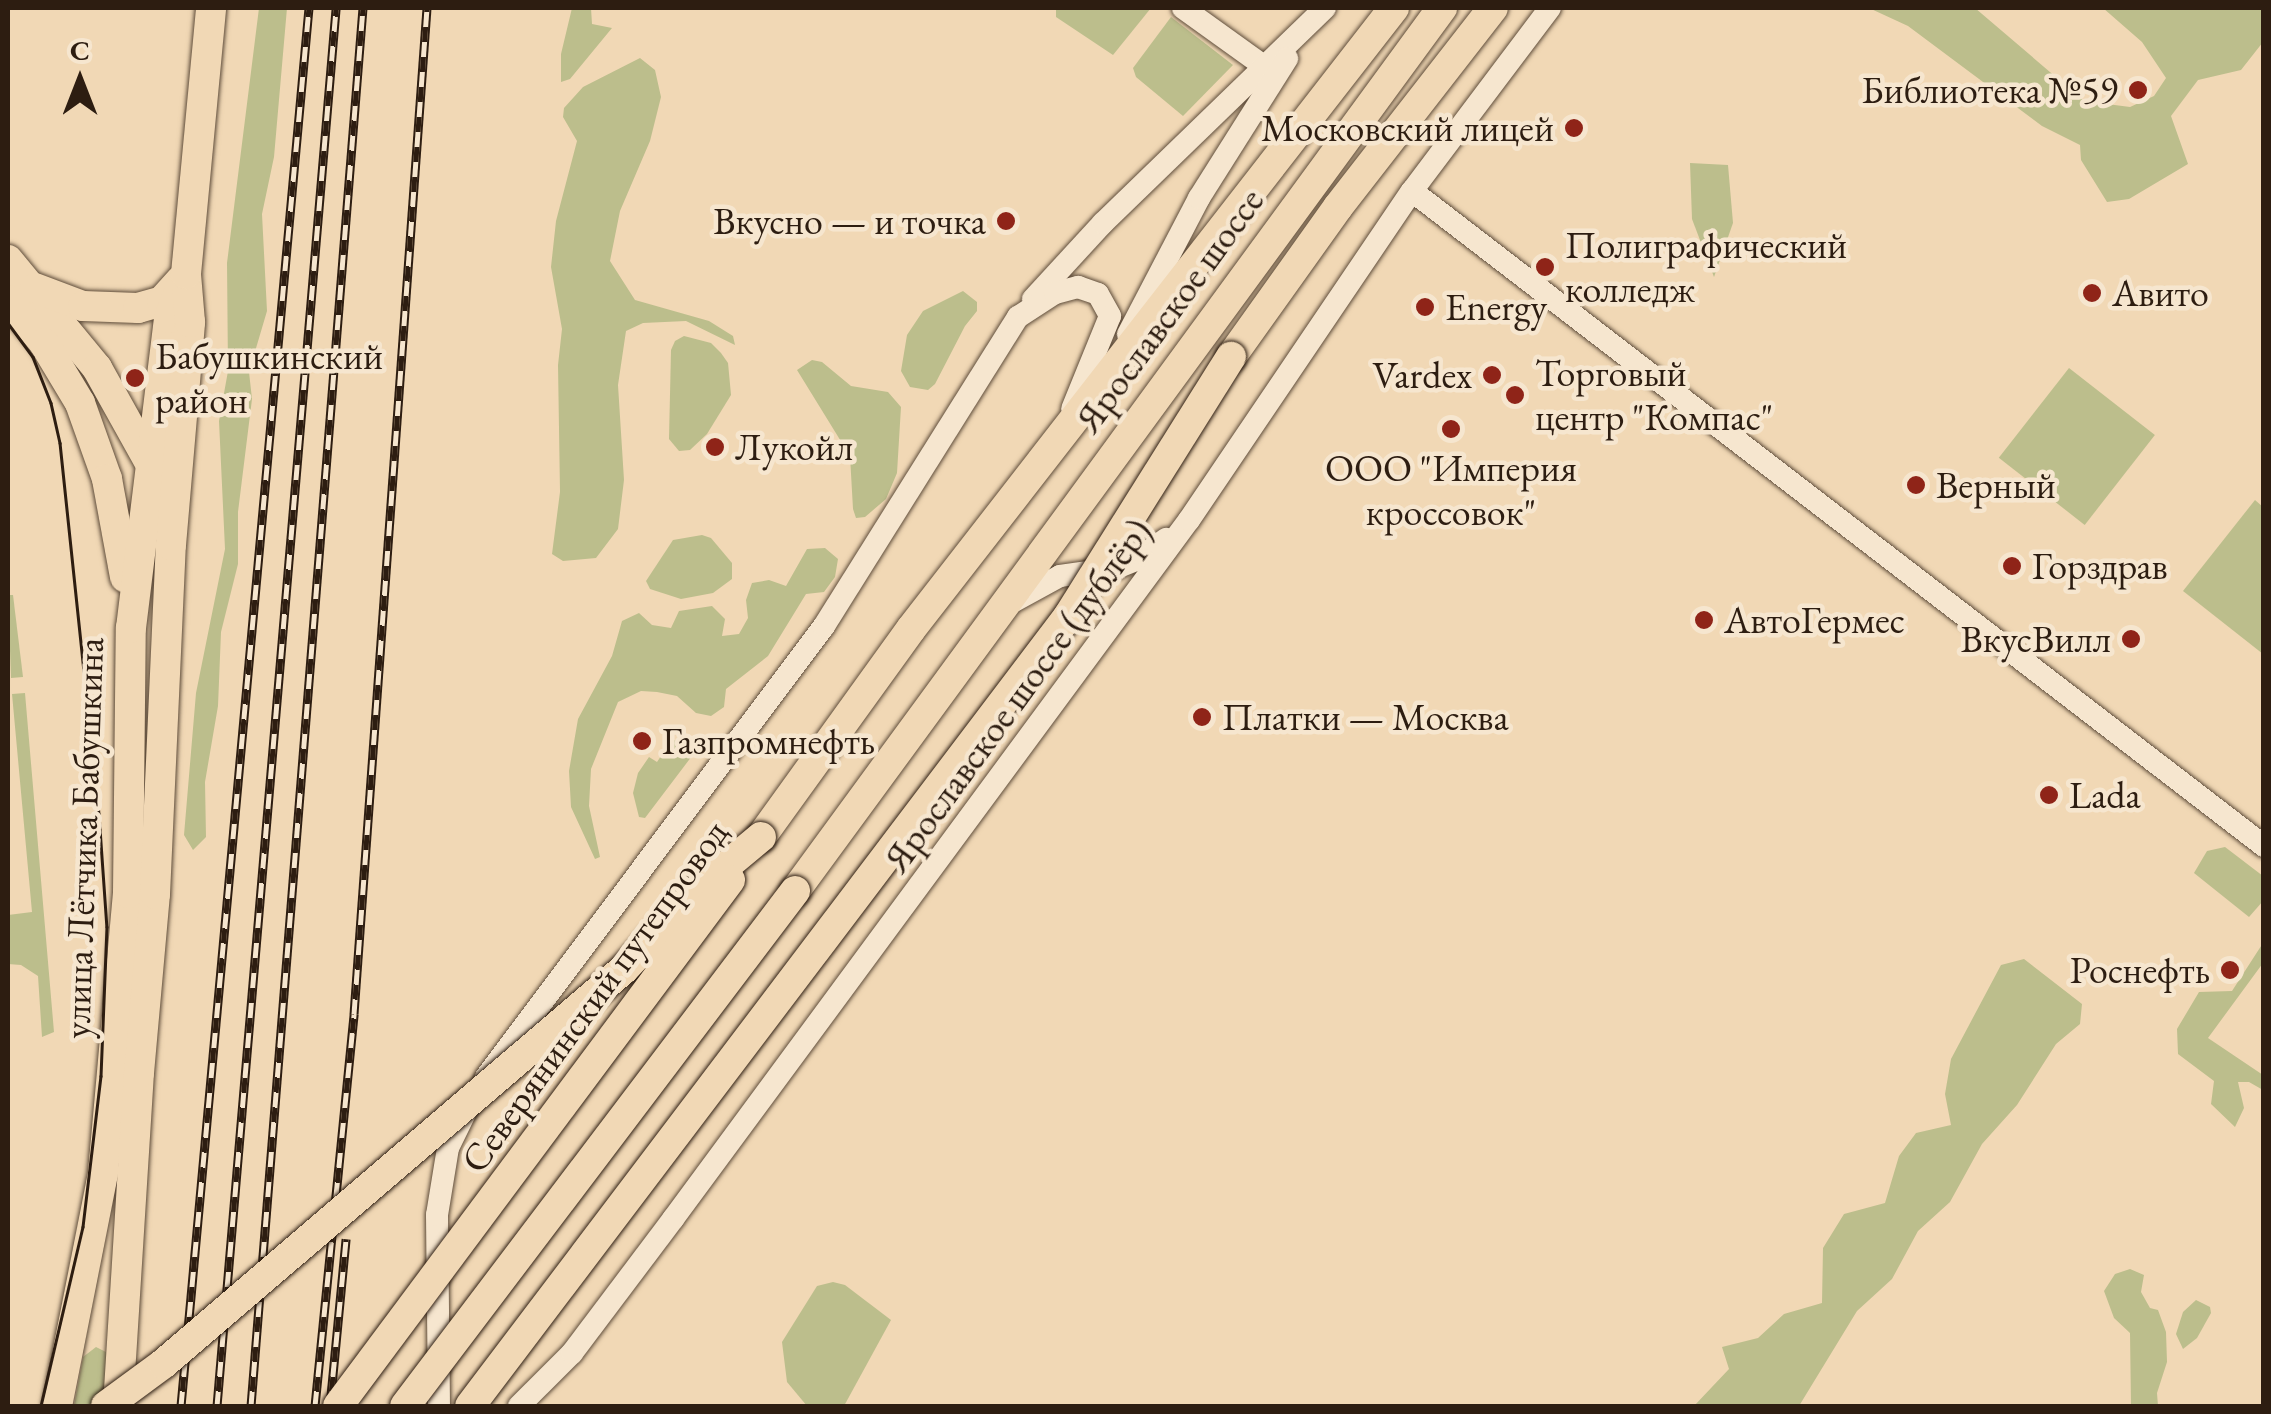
<!DOCTYPE html>
<meta charset="utf-8">
<style>
body{margin:0}
#map{position:relative;width:2271px;height:1414px;overflow:hidden;background:#f1d8b5;font-family:"EB Garamond",serif}
div>[style]{position:absolute}
.green>*{inset:0;background:#bcbe8c;transform-origin:0 0}
.roads{filter:drop-shadow(0 0 2px #5e4c3a) drop-shadow(0 0 2px #5e4c3a)}
.minor>*{height:22px;margin:-11px;padding:0 11px;transform-origin:11px;border-radius:11px;background:#f6e6cf}
.major>*{height:30px;margin:-15px;padding:0 15px;transform-origin:15px;border-radius:15px;background:#f1d8b5}
.tram>*{height:2.5px;margin:-1.25px;padding:0 1.25px;transform-origin:1.25px;border-radius:1.25px;background:#2d1d11}
.rail>*{height:9px;margin-top:-4.5px;transform-origin:0;background:repeating-linear-gradient(90deg,#f6e6cf 0 15px,#2d1d11 0 30px);box-sizing:border-box;border-block:2px solid #2d1d11}
.bridges{filter:drop-shadow(0 0 2px #2d1d11) drop-shadow(0 0 2px #2d1d11)}
.major-bridge>*{height:30px;margin:-15px;padding:0 15px;transform-origin:15px;border-radius:15px;background:#f1d8b5}
.dots>*{width:28px;height:28px;translate:-50% -50%;box-sizing:border-box;border:5px solid #f6e6cf;border-radius:50%}
span{translate:-50% -50%;white-space:nowrap;text-align:center;line-height:1.15;-webkit-text-stroke:9px #f6e6cf;paint-order:stroke}
.poi-label{font-size:38px;color:#2d1d11}
.right{translate:-100% -50%;text-align:right}
.left{translate:0 -50%;text-align:left}
.street-label{font-size:38px;color:#2d1d11}
.frame{position:absolute;inset:0;border:10px solid #2d1d11;pointer-events:none}
.north{position:absolute;left:30px;top:30px;width:100px;height:100px;-webkit-text-stroke:8px #f6e6cf;paint-order:stroke;rotate:0deg;font-size:28px;font-weight:700;line-height:40px;text-align:center;color:#2d1d11}
.north::after{content:'';display:block;margin:auto;width:35px;height:45px;background:#2d1d11;clip-path:polygon(50% 0,100% 100%,50% 72%,0 100%)}
</style>
<div id="map">
<div class="green">
<div style="clip-path:polygon(259px 8px,287px 8px,274px 157px,262px 214px,267px 311px,249px 372px,252px 399px,238px 512px,238px 564px,221px 632px,218px 706px,205px 782px,206px 837px,193px 850px,184px 835px,196px 693px,225px 549px,219px 421px,228px 371px,227px 263px)"></div>
<div style="clip-path:polygon(572px 8px,591px 8px,592px 24px,612px 28px,570px 79px,561px 82px,561px 54px)"></div>
<div style="clip-path:polygon(1056px 8px,1151px 8px,1113px 55px,1056px 17px)"></div>
<div style="clip-path:polygon(1869px 8px,1975px 8px,2084px 101px,2130px 107px,2154px 96px,2166px 78px,2142px 42px,2103px 8px,2263px 8px,2263px 42px,2241px 70px,2198px 80px,2171px 116px,2188px 164px,2129px 199px,2107px 202px,2081px 160px,2080px 145px,2042px 126px,1908px 26px)"></div>
<div style="clip-path:polygon(1171px 17px,1233px 65px,1183px 116px,1136px 77px,1133px 68px)"></div>
<div style="clip-path:polygon(640px 58px,655px 70px,661px 97px,650px 141px,620px 211px,610px 261px,635px 300px,709px 321px,733px 336px,735px 345px,686px 321px,643px 323px,626px 331px,618px 385px,624px 480px,618px 529px,596px 558px,563px 561px,552px 554px,560px 492px,558px 365px,562px 329px,551px 267px,556px 221px,577px 141px,563px 117px,564px 108px,583px 87px)"></div>
<div style="clip-path:polygon(1690px 163px,1728px 165px,1733px 223px,1714px 277px,1692px 219px)"></div>
<div style="clip-path:polygon(963px 291px,977px 302px,977px 311px,965px 326px,935px 384px,928px 390px,910px 387px,901px 371px,907px 335px,923px 311px)"></div>
<div style="clip-path:polygon(684px 336px,711px 343px,721px 353px,728px 363px,731px 395px,707px 434px,690px 450px,679px 451px,669px 439px,671px 350px,675px 341px)"></div>
<div style="clip-path:polygon(812px 360px,822px 362px,851px 386px,888px 392px,901px 407px,897px 473px,886px 499px,865px 517px,856px 518px,853px 509px,850px 456px,797px 370px)"></div>
<div style="left:2069px;top:368px;width:109px;height:114px;rotate:38deg"></div>
<div style="clip-path:polygon(2255px 500px,2263px 507px,2263px 654px,2183px 591px)"></div>
<div style="clip-path:polygon(702px 535px,711px 538px,732px 563px,732px 579px,713px 593px,681px 599px,650px 589px,646px 581px,673px 540px)"></div>
<div style="clip-path:polygon(825px 548px,838px 559px,835px 577px,824px 592px,806px 594px,768px 656px,726px 689px,724px 707px,711px 716px,696px 713px,677px 696px,657px 692px,641px 691px,618px 702px,591px 769px,589px 806px,600px 857px,595px 859px,571px 807px,569px 771px,578px 719px,612px 656px,622px 621px,639px 613px,652px 625px,671px 628px,679px 611px,712px 606px,725px 619px,722px 636px,739px 634px,748px 618px,746px 600px,752px 583px,769px 580px,786px 586px,807px 549px)"></div>
<div style="clip-path:polygon(8px 595px,13px 595px,23px 677px,11px 678px)"></div>
<div style="clip-path:polygon(25px 693px,54px 1032px,42px 1037px,38px 976px,21px 965px,8px 964px,8px 915px,32px 912px,12px 694px)"></div>
<div style="clip-path:polygon(670px 740px,682px 741px,695px 752px,645px 818px,639px 817px,633px 793px,638px 773px,649px 757px,657px 762px,667px 747px,663px 743px)"></div>
<div style="clip-path:polygon(2225px 847px,2263px 876px,2263px 901px,2249px 917px,2194px 873px,2207px 851px)"></div>
<div style="clip-path:polygon(2263px 943px,2263px 963px,2208px 1038px,2263px 1075px,2263px 1090px,2249px 1082px,2238px 1082px,2244px 1108px,2235px 1127px,2211px 1104px,2214px 1081px,2178px 1054px,2177px 1029px,2199px 992px,2232px 991px)"></div>
<div style="clip-path:polygon(2024px 959px,2082px 1004px,2080px 1024px,2056px 1044px,2017px 1105px,1982px 1144px,1950px 1202px,1918px 1231px,1892px 1279px,1857px 1311px,1799px 1406px,1694px 1406px,1729px 1369px,1722px 1347px,1758px 1338px,1784px 1314px,1822px 1303px,1823px 1248px,1844px 1214px,1885px 1203px,1899px 1156px,1916px 1133px,1951px 1125px,1945px 1094px,1951px 1059px,2001px 965px)"></div>
<div style="clip-path:polygon(2130px 1269px,2144px 1275px,2141px 1292px,2150px 1308px,2158px 1310px,2166px 1332px,2167px 1362px,2157px 1393px,2158px 1406px,2131px 1406px,2130px 1333px,2114px 1318px,2104px 1291px,2115px 1274px)"></div>
<div style="clip-path:polygon(833px 1282px,845px 1285px,891px 1320px,844px 1406px,807px 1406px,787px 1382px,782px 1342px,817px 1286px)"></div>
<div style="clip-path:polygon(2196px 1300px,2210px 1307px,2211px 1313px,2197px 1338px,2183px 1349px,2176px 1334px,2183px 1312px)"></div>
<div style="clip-path:polygon(96px 1347px,106px 1352px,108px 1360px,105px 1406px,74px 1406px,83px 1357px)"></div>
</div>
<div class="roads">
<div class="minor">
<div style="left:1183px;top:8px;width:101px;rotate:35.7deg"></div>
<div style="left:1412px;top:191px;width:1075px;rotate:37.55deg"></div>
<div style="left:1033px;top:299px;width:103px;rotate:-47.4deg"></div>
<div style="left:1103px;top:223px;width:309px;rotate:-44.1deg"></div>
<div style="left:1128px;top:334px;width:153px;rotate:-62.4deg"></div>
<div style="left:1199px;top:198px;width:165px;rotate:-57.7deg"></div>
<div style="left:1014px;top:601px;width:52px;rotate:-28.5deg"></div>
<div style="left:1060px;top:576px;width:57px;rotate:-8.1deg"></div>
<div style="left:1116px;top:568px;width:22px;rotate:-22deg"></div>
<div style="left:1136px;top:560px;width:37px;rotate:-35deg"></div>
<div style="left:486px;top:1077px;width:564px;rotate:-53.15deg"></div>
<div style="left:824px;top:626px;width:365px;rotate:-57.9deg"></div>
<div style="left:1018px;top:317px;width:44px;rotate:-33deg"></div>
<div style="left:1055px;top:293px;width:24px;rotate:-15deg"></div>
<div style="left:1078px;top:287px;width:21px;rotate:19deg"></div>
<div style="left:1098px;top:294px;width:25px;rotate:61deg"></div>
<div style="left:1110px;top:316px;width:100px;rotate:112.2deg"></div>
<div style="left:439px;top:1406px;width:191px;rotate:-90.6deg"></div>
<div style="left:437px;top:1215px;width:68px;rotate:-80.7deg"></div>
<div style="left:448px;top:1148px;width:43px;rotate:-64deg"></div>
<div style="left:519px;top:1406px;width:75px;rotate:-45deg"></div>
<div style="left:572px;top:1353px;width:168px;rotate:-53deg"></div>
<div style="left:673px;top:1219px;width:869px;rotate:-53.57deg"></div>
<div style="left:1189px;top:520px;width:397px;rotate:-55.9deg"></div>
<div style="left:1412px;top:191px;width:229px;rotate:-53deg"></div>
</div>
<div class="major">
<div style="left:8px;top:260px;width:140px;rotate:50.5deg"></div>
<div style="left:97px;top:368px;width:111px;rotate:60.9deg"></div>
<div style="left:35px;top:288px;width:51px;rotate:20.6deg"></div>
<div style="left:83px;top:306px;width:55px;rotate:2.1deg"></div>
<div style="left:138px;top:308px;width:25px;rotate:-16deg"></div>
<div style="left:162px;top:301px;width:28px;rotate:-48deg"></div>
<div style="left:8px;top:300px;width:56px;rotate:50.1deg"></div>
<div style="left:44px;top:343px;width:70px;rotate:59deg"></div>
<div style="left:80px;top:403px;width:81px;rotate:70.4deg"></div>
<div style="left:107px;top:479px;width:100px;rotate:79.6deg"></div>
<div style="left:1231px;top:357px;width:184px;rotate:-54.5deg"></div>
<div style="left:1338px;top:207px;width:252px;rotate:-52.1deg"></div>
<div style="left:761px;top:837px;width:256px;rotate:-54.2deg"></div>
<div style="left:911px;top:629px;width:787px;rotate:-52.13deg"></div>
<div style="left:795px;top:891px;width:1095px;rotate:-53.77deg"></div>
<div style="left:57px;top:1406px;width:237px;rotate:-78.8deg"></div>
<div style="left:103px;top:1173px;width:281px;rotate:-84.9deg"></div>
<div style="left:128px;top:893px;width:265px;rotate:-89.4deg"></div>
<div style="left:131px;top:628px;width:312px;rotate:-83deg"></div>
<div style="left:169px;top:318px;width:40px;rotate:-69deg"></div>
<div style="left:118px;top:1406px;width:334px;rotate:-86.4deg"></div>
<div style="left:139px;top:1073px;width:180px;rotate:-84.9deg"></div>
<div style="left:155px;top:894px;width:349px;rotate:-87.4deg"></div>
<div style="left:171px;top:545px;width:224px;rotate:-85.1deg"></div>
<div style="left:190px;top:322px;width:48px;rotate:-94.8deg"></div>
<div style="left:186px;top:274px;width:267px;rotate:-84.6deg"></div>
</div>
</div>
<div class="tram">
<div style="left:8px;top:323px;width:42px;rotate:53.7deg"></div>
<div style="left:33px;top:357px;width:49px;rotate:68.6deg"></div>
<div style="left:51px;top:403px;width:41px;rotate:77.3deg"></div>
<div style="left:60px;top:443px;width:373px;rotate:84deg"></div>
<div style="left:99px;top:814px;width:113px;rotate:86deg"></div>
<div style="left:107px;top:927px;width:149px;rotate:92.3deg"></div>
<div style="left:101px;top:1076px;width:152px;rotate:96.8deg"></div>
<div style="left:83px;top:1227px;width:184px;rotate:103.2deg"></div>
</div>
<div class="rail">
<div style="left:181px;top:1406px;width:1404px;rotate:-84.77deg"></div>
<div style="left:217px;top:1406px;width:1403px;rotate:-85.13deg"></div>
<div style="left:251px;top:1406px;width:1402px;rotate:-85.42deg"></div>
<div style="left:315px;top:1406px;width:394px;rotate:-84.3deg"></div>
<div style="left:354px;top:1014px;width:1009px;rotate:-85.85deg"></div>
<div style="left:330px;top:1406px;width:168px;rotate:-84.5deg"></div>
</div>
<div class="bridges">
<div class="major-bridge">
<div style="left:106px;top:1406px;width:71px;rotate:-36.4deg"></div>
<div style="left:163px;top:1364px;width:607px;rotate:-40.59deg"></div>
<div style="left:624px;top:969px;width:112px;rotate:-46.8deg"></div>
<div style="left:701px;top:887px;width:78px;rotate:-39.8deg"></div>
<div style="left:338px;top:1406px;width:656px;rotate:-53.3deg"></div>
<div style="left:405px;top:1406px;width:646px;rotate:-52.86deg"></div>
<div style="left:470px;top:1406px;width:992px;rotate:-52.86deg"></div>
<div style="left:1069px;top:615px;width:305px;rotate:-57.9deg"></div>
</div>
</div>
<div class="dots">
<div style="left:2138px;top:90px;background:#8f2418"></div>
<div style="left:1574px;top:128px;background:#8f2418"></div>
<div style="left:1006px;top:221px;background:#8f2418"></div>
<div style="left:1545px;top:267px;background:#8f2418"></div>
<div style="left:2092px;top:293px;background:#8f2418"></div>
<div style="left:1425px;top:307px;background:#8f2418"></div>
<div style="left:1492px;top:375px;background:#8f2418"></div>
<div style="left:135px;top:378px;background:#8f2418"></div>
<div style="left:1515px;top:395px;background:#8f2418"></div>
<div style="left:1451px;top:429px;background:#8f2418"></div>
<div style="left:715px;top:447px;background:#8f2418"></div>
<div style="left:1916px;top:485px;background:#8f2418"></div>
<div style="left:2012px;top:566px;background:#8f2418"></div>
<div style="left:1704px;top:620px;background:#8f2418"></div>
<div style="left:2131px;top:639px;background:#8f2418"></div>
<div style="left:1202px;top:717px;background:#8f2418"></div>
<div style="left:642px;top:741px;background:#8f2418"></div>
<div style="left:2049px;top:795px;background:#8f2418"></div>
<div style="left:2230px;top:970px;background:#8f2418"></div>
</div>
<div class="poi-label">
<span class="right" style="left:2118px;top:90px">Библиотека №59</span>
<span class="right" style="left:1554px;top:128px">Московский лицей</span>
<span class="right" style="left:986px;top:221px">Вкусно — и точка</span>
<span class="left" style="left:1565px;top:267px">Полиграфический<br>колледж</span>
<span class="left" style="left:2112px;top:293px">Авито</span>
<span class="left" style="left:1445px;top:307px">Energy</span>
<span class="left" style="left:155px;top:378px">Бабушкинский<br>район</span>
<span class="left" style="left:1535px;top:395px">Торговый<br>центр "Компас"</span>
<span class="right" style="left:1472px;top:375px">Vardex</span>
<span class="left" style="left:735px;top:447px">Лукойл</span>
<span style="left:1451px;top:490px">ООО "Империя<br>кроссовок"</span>
<span class="left" style="left:1936px;top:485px">Верный</span>
<span class="left" style="left:2032px;top:566px">Горздрав</span>
<span class="left" style="left:1724px;top:620px">АвтоГермес</span>
<span class="right" style="left:2111px;top:639px">ВкусВилл</span>
<span class="left" style="left:1222px;top:717px">Платки — Москва</span>
<span class="left" style="left:662px;top:741px">Газпромнефть</span>
<span class="left" style="left:2069px;top:795px">Lada</span>
<span class="right" style="left:2210px;top:970px">Роснефть</span>
</div>
<div class="street-label">
<span style="left:1169px;top:310px;rotate:-54deg">Ярославское шоссе</span>
<span style="left:1017px;top:695px;rotate:-54deg">Ярославское шоссе (дублёр)</span>
<span style="left:83px;top:838px;rotate:-88deg">улица Лётчика Бабушкина</span>
<span style="left:594px;top:996px;rotate:-54deg">Северянинский путепровод</span>
</div>
<div class="frame"></div>
<div class="north">С</div>
</div>
